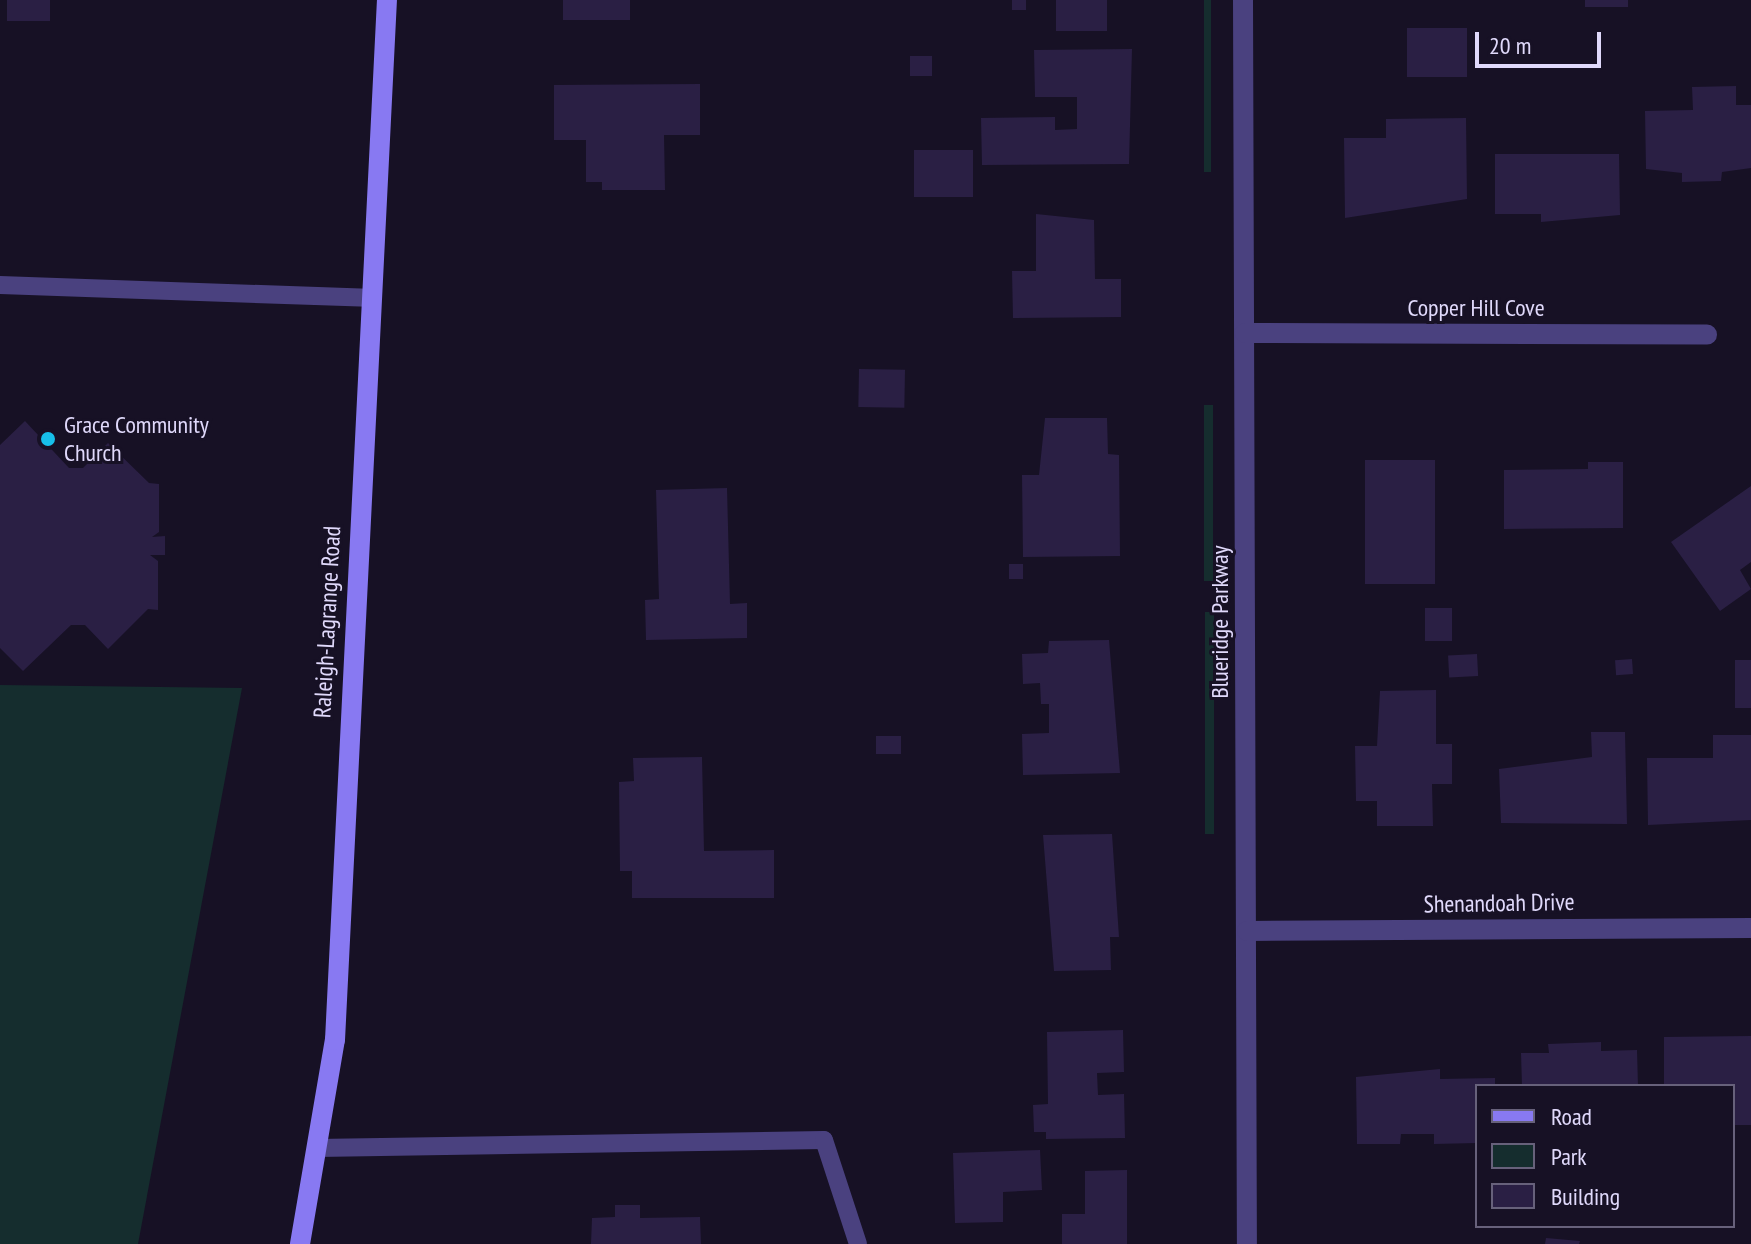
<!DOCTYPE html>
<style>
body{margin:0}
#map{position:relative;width:1751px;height:1244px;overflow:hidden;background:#171125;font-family:"PT Sans Narrow",sans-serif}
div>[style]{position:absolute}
.green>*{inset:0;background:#152d2e;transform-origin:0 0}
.building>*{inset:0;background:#2a1f44;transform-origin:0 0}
.lane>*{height:18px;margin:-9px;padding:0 9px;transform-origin:9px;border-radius:9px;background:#4a417f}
.street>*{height:20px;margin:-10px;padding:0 10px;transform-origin:10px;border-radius:10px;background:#4a417f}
.secondary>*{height:20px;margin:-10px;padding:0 10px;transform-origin:10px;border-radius:10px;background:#8879f2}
.dots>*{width:22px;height:22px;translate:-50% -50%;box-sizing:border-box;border:4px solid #171125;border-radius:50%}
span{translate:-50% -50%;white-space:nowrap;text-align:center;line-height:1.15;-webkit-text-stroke:6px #171125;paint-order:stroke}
.street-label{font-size:24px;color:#e0d9fb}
.poi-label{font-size:24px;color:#e0d9fb}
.left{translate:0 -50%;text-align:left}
.legend{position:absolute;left:1475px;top:1084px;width:260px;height:144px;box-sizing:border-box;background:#171125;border:2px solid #67617b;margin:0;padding:10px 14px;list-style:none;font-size:24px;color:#e0d9fb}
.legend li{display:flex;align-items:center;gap:16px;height:40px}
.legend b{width:40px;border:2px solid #67617b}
.scale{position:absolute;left:1475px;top:32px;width:126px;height:36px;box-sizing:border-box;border:4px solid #e0d9fb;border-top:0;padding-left:10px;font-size:24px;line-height:28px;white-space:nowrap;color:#e0d9fb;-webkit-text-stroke:6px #171125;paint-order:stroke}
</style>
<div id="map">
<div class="green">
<div style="left:1204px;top:0;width:7px;height:172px"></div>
<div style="left:1204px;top:405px;width:9px;height:176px"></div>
<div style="left:1205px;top:612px;width:9px;height:222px"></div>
<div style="clip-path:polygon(0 685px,242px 688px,138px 1244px,0 1244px)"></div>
</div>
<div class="building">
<div style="left:7px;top:0;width:43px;height:21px"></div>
<div style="left:563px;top:0;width:67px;height:20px"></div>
<div style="left:1012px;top:0;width:14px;height:10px"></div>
<div style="left:1056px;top:0;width:51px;height:31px"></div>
<div style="left:1585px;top:0;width:43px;height:7px"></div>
<div style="left:1407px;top:28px;width:60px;height:49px"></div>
<div style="clip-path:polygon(1132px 49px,1129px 164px,982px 165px,981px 118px,1055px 117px,1055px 130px,1077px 129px,1077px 97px,1035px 97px,1034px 50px)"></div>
<div style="left:910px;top:56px;width:22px;height:20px"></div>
<div style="clip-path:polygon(700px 84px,700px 135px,664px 135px,665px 190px,602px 190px,602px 182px,586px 182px,586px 140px,554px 140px,554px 85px)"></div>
<div style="clip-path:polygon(1736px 86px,1736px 105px,1751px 105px,1751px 168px,1722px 172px,1721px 181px,1682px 182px,1682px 173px,1646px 169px,1645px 111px,1693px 110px,1692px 87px)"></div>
<div style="clip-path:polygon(1466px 118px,1467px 199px,1345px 218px,1344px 138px,1386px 138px,1386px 119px)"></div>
<div style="left:914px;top:150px;width:59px;height:47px"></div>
<div style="clip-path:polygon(1495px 154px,1619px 154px,1620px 215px,1541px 222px,1541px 214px,1495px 214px)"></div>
<div style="clip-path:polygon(1036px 214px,1094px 220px,1095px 279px,1121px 279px,1121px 317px,1013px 318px,1012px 271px,1036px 271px)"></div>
<div style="left:859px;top:369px;width:46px;height:38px;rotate:1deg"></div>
<div style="clip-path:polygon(1045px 418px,1107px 418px,1108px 454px,1119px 455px,1120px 556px,1023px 557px,1022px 475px,1039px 475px)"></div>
<div style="clip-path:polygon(25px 421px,69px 468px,83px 468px,108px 443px,149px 483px,159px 484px,159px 532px,152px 537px,165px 536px,165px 555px,150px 555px,158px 561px,158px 610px,148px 609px,108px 649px,85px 625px,71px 625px,23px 671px,0 648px,0 445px)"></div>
<div style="left:1435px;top:460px;width:124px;height:70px;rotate:90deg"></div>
<div style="clip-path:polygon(1588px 462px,1623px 462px,1623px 528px,1504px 529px,1504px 470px,1588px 469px)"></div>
<div style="clip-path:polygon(1751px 486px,1751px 562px,1740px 570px,1751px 589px,1720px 611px,1671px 542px)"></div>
<div style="clip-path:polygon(727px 488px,730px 604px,747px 603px,747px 638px,646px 640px,645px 600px,659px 599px,656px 490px)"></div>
<div style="left:1009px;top:564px;width:14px;height:15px"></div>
<div style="left:1425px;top:608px;width:27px;height:33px"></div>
<div style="clip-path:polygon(1109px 640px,1120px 773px,1023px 775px,1022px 734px,1049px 733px,1049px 704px,1041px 704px,1040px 683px,1023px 684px,1022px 654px,1048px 653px,1049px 641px)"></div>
<div style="left:1477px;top:654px;width:22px;height:29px;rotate:87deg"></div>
<div style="left:1632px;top:659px;width:15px;height:17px;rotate:86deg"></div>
<div style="left:1735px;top:660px;width:16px;height:48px"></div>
<div style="clip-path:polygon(1436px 690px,1436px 744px,1452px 744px,1452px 784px,1432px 784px,1433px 826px,1377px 826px,1377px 801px,1356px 801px,1355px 746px,1377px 746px,1380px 691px)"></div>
<div style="clip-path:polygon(1591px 732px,1625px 732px,1627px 824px,1501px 823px,1499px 769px,1592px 757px)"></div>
<div style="clip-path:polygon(1713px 735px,1751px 735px,1751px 820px,1648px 825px,1647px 758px,1713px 758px)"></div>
<div style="left:876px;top:736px;width:25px;height:18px"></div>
<div style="clip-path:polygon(702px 757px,704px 851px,774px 850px,774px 898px,632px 898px,632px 871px,620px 871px,619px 782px,634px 781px,633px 758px)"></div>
<div style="clip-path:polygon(1112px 834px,1119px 937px,1110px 937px,1111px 970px,1054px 971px,1043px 835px)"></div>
<div style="clip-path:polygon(1123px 1030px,1124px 1072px,1097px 1073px,1098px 1095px,1124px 1094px,1125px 1138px,1046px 1139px,1046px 1132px,1034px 1132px,1033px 1105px,1048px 1104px,1047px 1032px)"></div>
<div style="clip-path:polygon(1751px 1036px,1751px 1125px,1733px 1125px,1733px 1086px,1664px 1086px,1664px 1037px)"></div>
<div style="clip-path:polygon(1601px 1042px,1601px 1051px,1637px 1050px,1638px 1086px,1522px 1086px,1521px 1053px,1549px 1053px,1548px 1044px)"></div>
<div style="clip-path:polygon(1440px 1069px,1440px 1079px,1495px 1078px,1495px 1086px,1477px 1086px,1477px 1143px,1434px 1144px,1434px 1134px,1401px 1134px,1400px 1144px,1357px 1144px,1356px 1077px)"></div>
<div style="clip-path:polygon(1040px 1150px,1042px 1190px,1003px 1192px,1003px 1222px,955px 1223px,953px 1153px)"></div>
<div style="clip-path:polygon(1127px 1170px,1127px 1244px,1062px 1244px,1062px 1214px,1085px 1214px,1085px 1171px)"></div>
<div style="clip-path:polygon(615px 1205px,640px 1205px,640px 1218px,700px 1217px,701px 1244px,591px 1244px,592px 1218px,615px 1217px)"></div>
<div style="clip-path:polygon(1546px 1238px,1580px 1241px,1579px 1244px,1545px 1244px)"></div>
</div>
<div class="lane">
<div style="left:0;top:285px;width:368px;rotate:2deg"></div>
<div style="left:317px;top:1148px;width:507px;rotate:-0.9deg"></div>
<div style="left:824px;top:1140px;width:109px;rotate:71.9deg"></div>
</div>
<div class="street">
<div style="left:1243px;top:0;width:1244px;rotate:89.82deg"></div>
<div style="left:1245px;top:333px;width:462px;rotate:0.2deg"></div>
<div style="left:1247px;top:931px;width:504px;rotate:-0.34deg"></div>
</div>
<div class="secondary">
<div style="left:300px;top:1244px;width:207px;rotate:-80.3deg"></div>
<div style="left:335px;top:1040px;width:1041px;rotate:-87.14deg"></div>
</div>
<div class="dots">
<div style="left:48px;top:439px;background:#17bfe9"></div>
</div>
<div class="street-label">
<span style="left:1476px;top:308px">Copper Hill Cove</span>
<span style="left:327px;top:622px;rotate:-87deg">Raleigh-Lagrange Road</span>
<span style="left:1220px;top:622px;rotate:-90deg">Blueridge Parkway</span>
<span style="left:1499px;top:903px;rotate:-1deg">Shenandoah Drive</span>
</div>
<div class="poi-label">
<span class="left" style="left:64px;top:439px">Grace Community<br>Church</span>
</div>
<ul class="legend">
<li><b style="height:10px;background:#8879f2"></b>Road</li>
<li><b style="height:22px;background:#152d2e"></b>Park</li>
<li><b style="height:22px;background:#2a1f44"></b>Building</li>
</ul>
<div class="scale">20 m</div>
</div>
